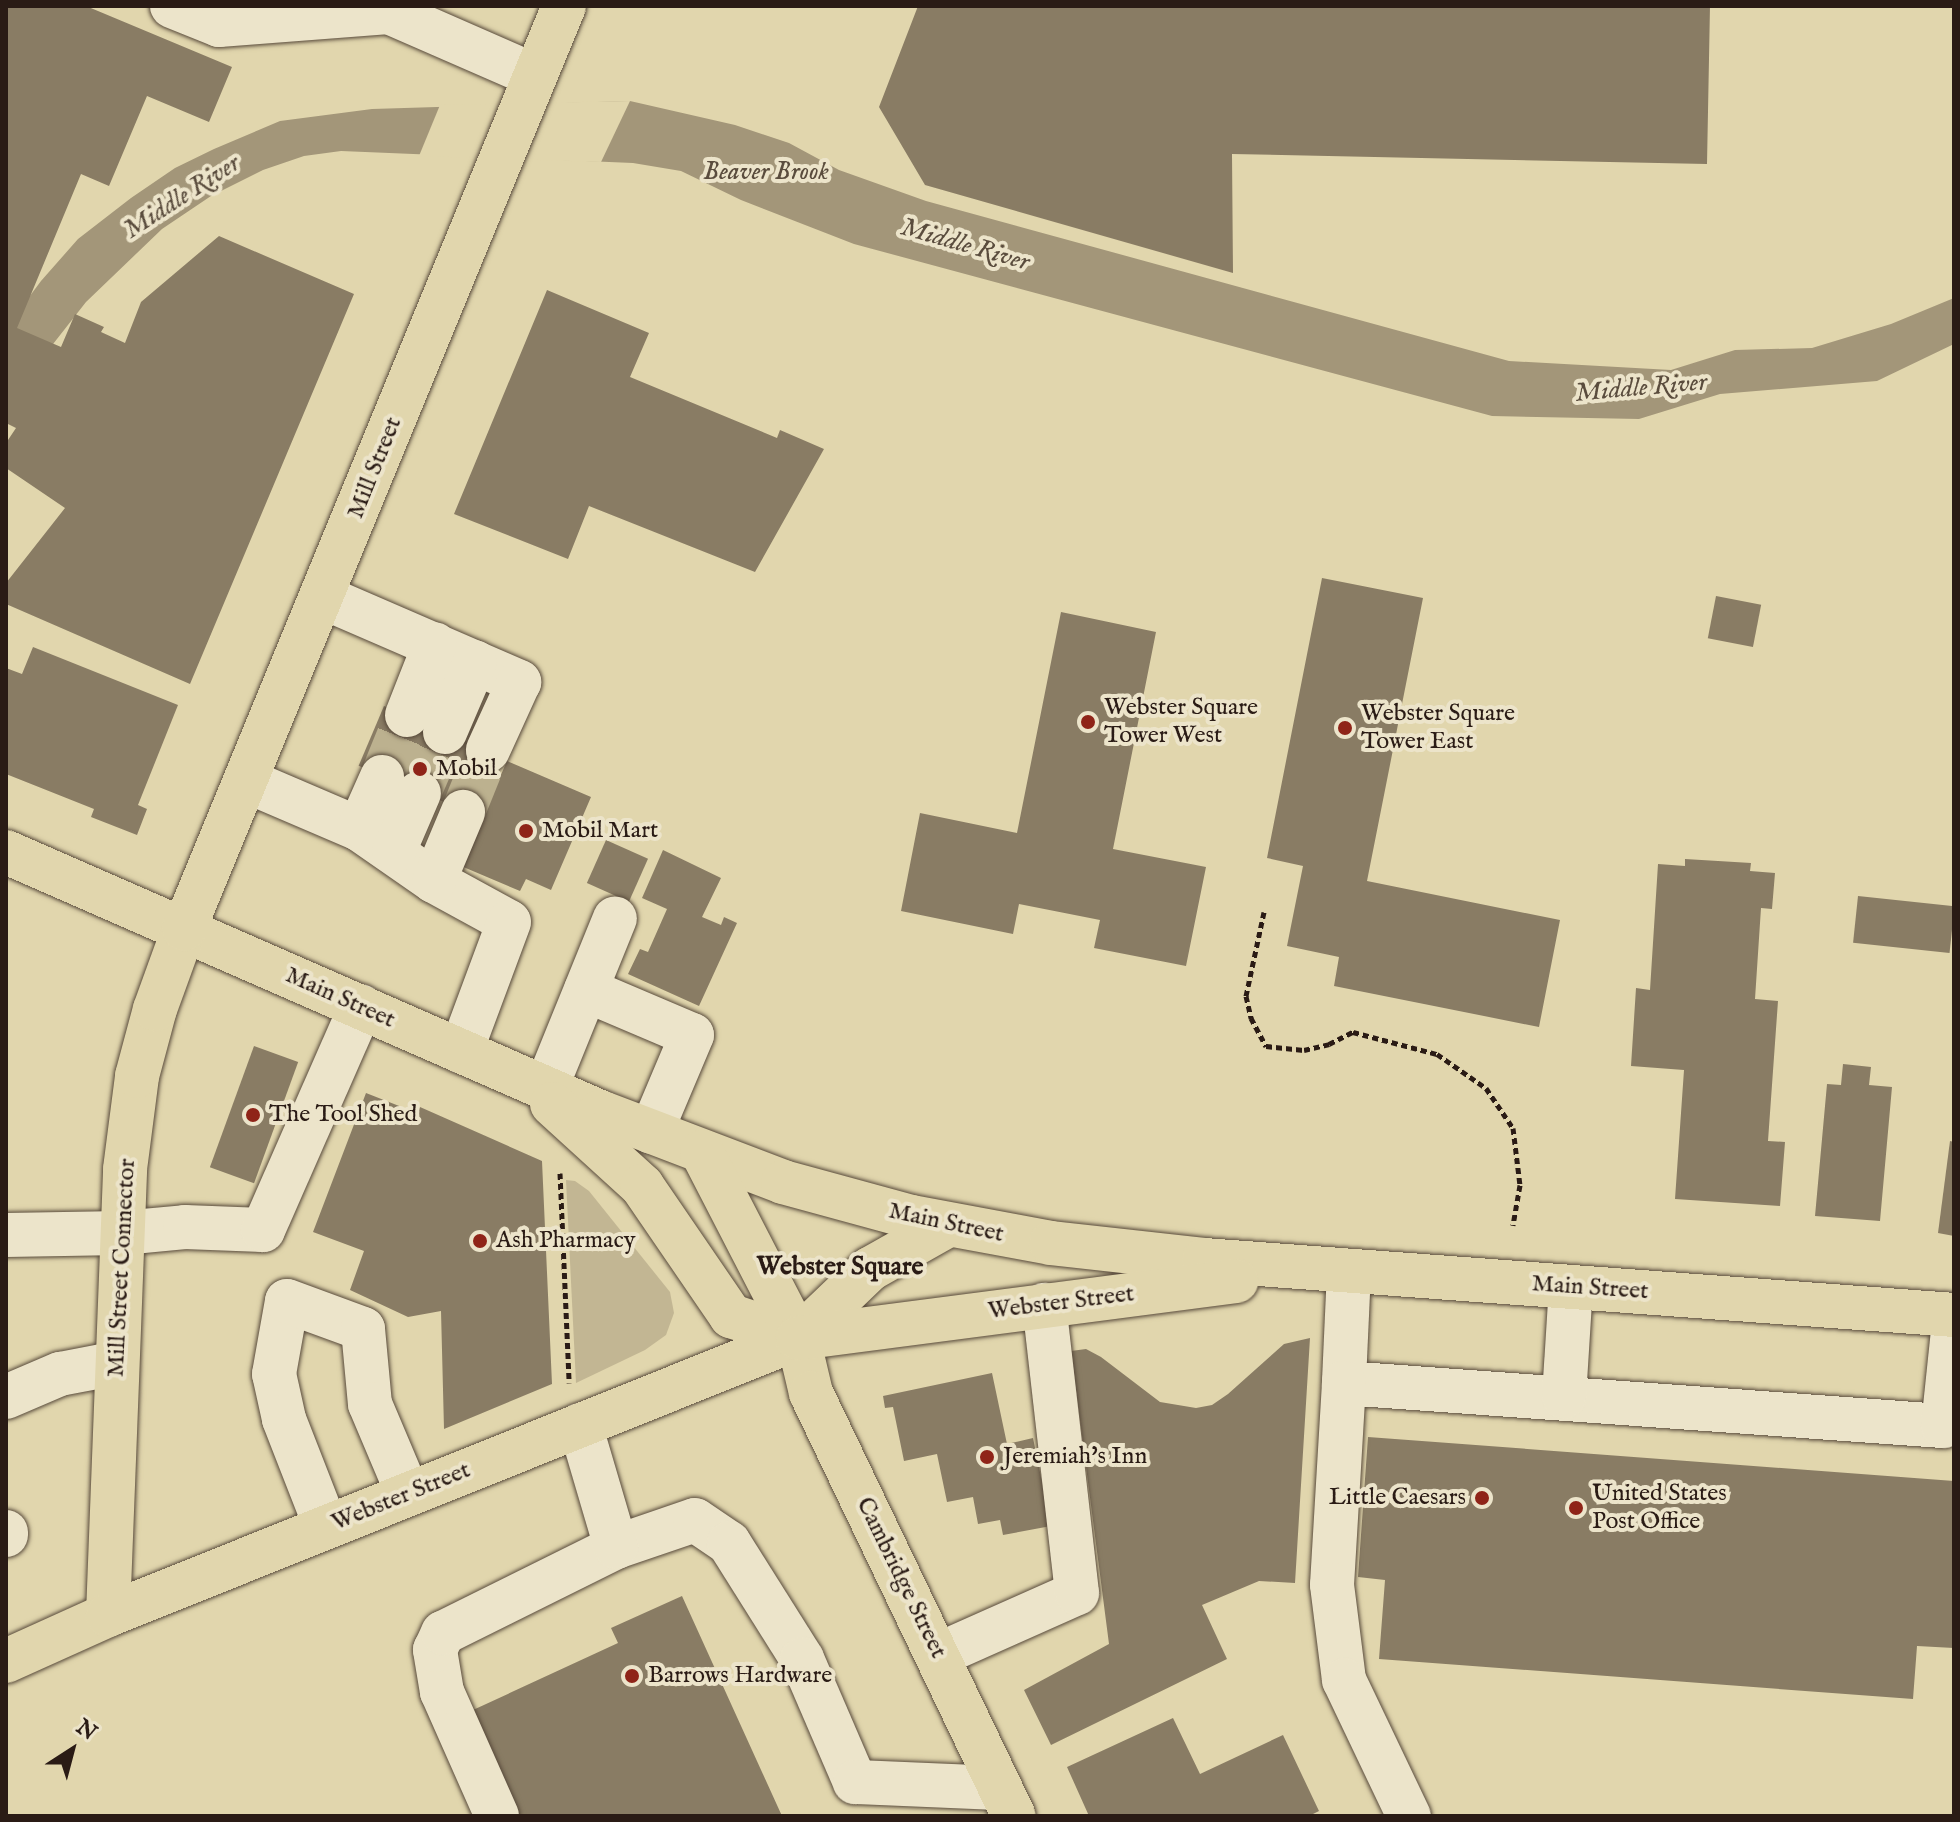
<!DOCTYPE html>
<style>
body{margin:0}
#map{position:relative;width:1960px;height:1822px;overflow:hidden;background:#e1d6ad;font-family:"IM FELL English",serif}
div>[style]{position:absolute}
.green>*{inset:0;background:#c2b693}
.water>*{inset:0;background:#a39679}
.pier>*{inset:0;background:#e1d6ad}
.building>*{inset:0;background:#897c64;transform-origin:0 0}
.minor-tunnel>*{height:44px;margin-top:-22px;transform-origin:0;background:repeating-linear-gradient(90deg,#bcb18f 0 44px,transparent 0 66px)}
.path>*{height:5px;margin-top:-2.5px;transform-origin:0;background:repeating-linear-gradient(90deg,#2a1b15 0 6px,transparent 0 10px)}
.roads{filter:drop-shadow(0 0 2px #584a3b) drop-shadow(0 0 2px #584a3b)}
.minor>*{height:44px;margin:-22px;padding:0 22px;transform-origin:22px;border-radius:22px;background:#ece4ca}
.major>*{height:44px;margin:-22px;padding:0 22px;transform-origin:22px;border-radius:22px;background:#e1d6ad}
.dots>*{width:22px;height:22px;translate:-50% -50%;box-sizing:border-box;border:4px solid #ece4ca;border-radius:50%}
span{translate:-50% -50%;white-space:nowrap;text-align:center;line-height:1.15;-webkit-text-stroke:8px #ece4ca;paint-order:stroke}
.street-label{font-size:24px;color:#2a1b15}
.poi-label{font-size:24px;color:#2a1b15}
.left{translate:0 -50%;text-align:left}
.right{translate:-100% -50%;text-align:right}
.water-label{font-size:26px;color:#5a4c3d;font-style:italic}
.neighbourhood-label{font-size:26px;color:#2a1b15;font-weight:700}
.frame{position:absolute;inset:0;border:8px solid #2a1b15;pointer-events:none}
.north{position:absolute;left:32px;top:1710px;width:80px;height:80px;-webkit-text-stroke:6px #ece4ca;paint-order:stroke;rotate:36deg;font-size:22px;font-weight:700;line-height:32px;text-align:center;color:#2a1b15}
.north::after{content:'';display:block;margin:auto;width:28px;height:36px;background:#2a1b15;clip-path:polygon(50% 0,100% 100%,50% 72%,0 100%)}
</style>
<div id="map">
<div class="green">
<div style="clip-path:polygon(566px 1180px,575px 1181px,589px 1191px,670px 1292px,674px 1313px,666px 1335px,645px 1350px,576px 1383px)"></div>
</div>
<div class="water">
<div style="clip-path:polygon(630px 101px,735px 125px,789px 143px,839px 170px,926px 201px,1509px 361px,1671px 370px,1735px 350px,1812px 348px,1891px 324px,1954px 298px,1954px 344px,1877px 381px,1720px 394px,1639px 419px,1492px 416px,854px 244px,741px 200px,681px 171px,633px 163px,341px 151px,304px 156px,263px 170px,211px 196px,162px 229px,86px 302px,6px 404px,6px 328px,41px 281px,78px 239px,131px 198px,175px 168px,214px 149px,280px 121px,372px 109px)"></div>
</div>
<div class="pier">
<div style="clip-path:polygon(630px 101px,601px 162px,419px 156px,440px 105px)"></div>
</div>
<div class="building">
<div style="clip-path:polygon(86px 6px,232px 67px,209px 122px,147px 96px,109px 186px,81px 174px,17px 328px,61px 347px,75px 314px,104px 327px,101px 332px,125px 343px,141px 302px,219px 236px,354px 294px,190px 684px,6px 604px,6px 583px,65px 508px,6px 468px,6px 443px,16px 428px,6px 423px,6px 7px)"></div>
<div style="clip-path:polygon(918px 6px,1710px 6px,1707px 164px,1232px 154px,1233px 273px,925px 185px,879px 107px)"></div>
<div style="clip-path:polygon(547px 290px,649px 333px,630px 377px,777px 438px,780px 430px,824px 449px,755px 572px,589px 506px,568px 559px,454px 514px)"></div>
<div style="clip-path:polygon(1322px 578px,1423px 598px,1367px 881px,1560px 920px,1539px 1027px,1334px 986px,1339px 957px,1287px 946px,1303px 866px,1267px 858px)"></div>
<div style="left:1716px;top:596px;width:46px;height:43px;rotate:11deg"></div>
<div style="clip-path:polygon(1061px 612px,1156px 632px,1113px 849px,1206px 867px,1186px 966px,1094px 948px,1100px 920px,1019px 904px,1013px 934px,901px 911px,920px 813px,1017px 833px)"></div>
<div style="clip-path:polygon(33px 647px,178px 705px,138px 805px,147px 809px,137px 835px,91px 817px,94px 809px,6px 774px,6px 668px,22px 674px)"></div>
<div style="left:384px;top:706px;width:129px;height:65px;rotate:23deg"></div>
<div style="clip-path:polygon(507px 761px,591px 797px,551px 890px,526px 879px,520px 891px,461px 866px)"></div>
<div style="left:606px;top:840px;width:46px;height:47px;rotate:24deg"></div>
<div style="clip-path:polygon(663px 850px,721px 878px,702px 917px,721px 925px,724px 917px,737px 923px,699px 1006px,628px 974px,640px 949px,648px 952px,667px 909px,642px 898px)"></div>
<div style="clip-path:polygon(1685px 859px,1751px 863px,1750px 871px,1775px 873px,1772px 909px,1761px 908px,1755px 999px,1778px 1001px,1768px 1141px,1785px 1142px,1780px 1206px,1675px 1199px,1684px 1070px,1631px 1066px,1636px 988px,1650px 990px,1658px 864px,1685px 866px)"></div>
<div style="left:1858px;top:896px;width:97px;height:47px;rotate:6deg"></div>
<div style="left:254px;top:1046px;width:47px;height:129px;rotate:20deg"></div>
<div style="clip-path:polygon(1843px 1064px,1871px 1067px,1869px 1085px,1892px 1087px,1880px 1221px,1815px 1216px,1827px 1084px,1841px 1085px)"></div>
<div style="clip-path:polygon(366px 1093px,417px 1113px,420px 1107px,542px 1161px,552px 1384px,444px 1429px,441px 1311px,408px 1317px,350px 1290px,364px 1251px,313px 1232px)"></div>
<div style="clip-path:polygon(1950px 1141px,1954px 1142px,1954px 1236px,1938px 1233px)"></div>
<div style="clip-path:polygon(1310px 1338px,1295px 1583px,1259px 1581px,1202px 1605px,1227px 1659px,1051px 1745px,1024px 1690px,1109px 1644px,1071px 1351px,1086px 1349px,1101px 1357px,1160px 1402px,1196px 1408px,1212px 1405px,1228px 1394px,1284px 1344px)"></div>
<div style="clip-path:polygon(992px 1373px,1007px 1444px,1033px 1438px,1051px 1526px,1003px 1535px,1000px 1520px,978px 1524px,973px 1497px,947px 1502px,937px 1454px,904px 1461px,893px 1407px,885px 1408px,883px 1396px)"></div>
<div style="clip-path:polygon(1368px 1437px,1954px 1481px,1954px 1648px,1917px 1646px,1913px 1699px,1379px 1659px,1385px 1580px,1358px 1577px)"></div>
<div style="clip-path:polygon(682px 1596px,782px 1816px,500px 1816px,473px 1710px,618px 1643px,611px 1628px)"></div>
<div style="clip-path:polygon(1173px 1718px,1200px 1774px,1283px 1735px,1319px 1811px,1309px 1816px,1089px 1816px,1067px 1767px)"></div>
</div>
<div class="minor-tunnel">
<div style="left:382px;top:777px;width:67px;rotate:-68deg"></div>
<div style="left:419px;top:793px;width:66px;rotate:-66.9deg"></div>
<div style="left:463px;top:812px;width:67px;rotate:-68deg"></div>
</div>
<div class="path">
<div style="left:1264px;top:912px;width:86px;rotate:102.1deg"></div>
<div style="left:1246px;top:996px;width:23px;rotate:77deg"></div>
<div style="left:1251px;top:1018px;width:32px;rotate:62deg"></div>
<div style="left:1266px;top:1046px;width:38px;rotate:6deg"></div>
<div style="left:1304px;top:1050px;width:26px;rotate:-13deg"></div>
<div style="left:1329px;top:1044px;width:27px;rotate:-27deg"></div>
<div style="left:1353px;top:1032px;width:87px;rotate:14.7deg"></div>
<div style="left:1437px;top:1054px;width:60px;rotate:34.8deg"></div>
<div style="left:1486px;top:1088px;width:48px;rotate:56deg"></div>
<div style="left:1513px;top:1128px;width:57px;rotate:83deg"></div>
<div style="left:1520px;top:1185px;width:41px;rotate:99.9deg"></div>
<div style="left:560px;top:1173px;width:210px;rotate:87.5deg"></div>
</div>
<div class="roads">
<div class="minor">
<div style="left:172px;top:6px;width:51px;rotate:22deg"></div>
<div style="left:219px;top:25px;width:170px;rotate:-4.4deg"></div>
<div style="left:391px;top:6px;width:6px;rotate:108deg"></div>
<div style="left:389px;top:12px;width:157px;rotate:23.6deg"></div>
<div style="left:323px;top:597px;width:214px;rotate:23.4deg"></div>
<div style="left:519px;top:682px;width:75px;rotate:114.5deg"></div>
<div style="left:407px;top:715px;width:76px;rotate:-68.5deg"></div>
<div style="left:445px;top:732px;width:76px;rotate:-66.8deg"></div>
<div style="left:247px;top:781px;width:122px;rotate:23.2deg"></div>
<div style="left:359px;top:829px;width:91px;rotate:34.7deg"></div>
<div style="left:434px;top:881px;width:85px;rotate:28.7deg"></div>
<div style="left:509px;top:922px;width:138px;rotate:110.4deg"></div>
<div style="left:359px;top:829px;width:57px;rotate:-66.1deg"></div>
<div style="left:394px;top:851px;width:63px;rotate:-66.7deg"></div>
<div style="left:434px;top:881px;width:75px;rotate:-67.2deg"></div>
<div style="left:586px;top:990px;width:115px;rotate:23deg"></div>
<div style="left:692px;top:1035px;width:105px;rotate:112.9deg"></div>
<div style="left:546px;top:1088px;width:183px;rotate:-67.9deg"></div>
<div style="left:6px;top:1235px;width:116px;rotate:-1deg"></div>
<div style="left:122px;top:1233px;width:63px;rotate:-5.4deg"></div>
<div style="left:185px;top:1227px;width:78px;rotate:2.2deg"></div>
<div style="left:263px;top:1230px;width:244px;rotate:-66.3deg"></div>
<div style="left:1349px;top:1271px;width:112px;rotate:92.6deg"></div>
<div style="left:1344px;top:1383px;width:601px;rotate:4.11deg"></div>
<div style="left:1943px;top:1426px;width:105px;rotate:-84deg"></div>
<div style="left:1344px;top:1383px;width:202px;rotate:93.4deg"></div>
<div style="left:1332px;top:1585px;width:96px;rotate:82.8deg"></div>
<div style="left:1344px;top:1680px;width:151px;rotate:64.5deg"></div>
<div style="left:6px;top:1397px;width:59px;rotate:-23.1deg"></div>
<div style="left:60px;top:1374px;width:58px;rotate:-10.9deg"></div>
<div style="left:1564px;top:1397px;width:110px;rotate:-86.4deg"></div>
<div style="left:326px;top:1527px;width:116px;rotate:-111.3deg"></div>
<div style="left:284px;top:1419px;width:46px;rotate:-102.5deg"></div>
<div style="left:274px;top:1374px;width:74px;rotate:-79.9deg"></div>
<div style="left:287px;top:1301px;width:81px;rotate:20.2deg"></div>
<div style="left:363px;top:1329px;width:75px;rotate:84.7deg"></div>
<div style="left:370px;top:1404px;width:98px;rotate:67.1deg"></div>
<div style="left:6px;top:1532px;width:3px;rotate:90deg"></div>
<div style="left:616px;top:1547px;width:83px;rotate:-18.9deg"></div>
<div style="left:695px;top:1520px;width:41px;rotate:34.1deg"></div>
<div style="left:729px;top:1543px;width:137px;rotate:57.8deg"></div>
<div style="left:802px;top:1659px;width:134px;rotate:66.7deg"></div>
<div style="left:855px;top:1782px;width:145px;rotate:2.4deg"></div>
<div style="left:938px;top:1655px;width:152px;rotate:-24deg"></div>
<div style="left:1077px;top:1593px;width:290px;rotate:-96.5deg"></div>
<div style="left:497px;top:1816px;width:136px;rotate:-113.9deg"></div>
<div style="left:442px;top:1692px;width:43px;rotate:-99.5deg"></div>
<div style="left:435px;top:1650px;width:19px;rotate:-65deg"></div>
<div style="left:443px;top:1633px;width:193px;rotate:-26.4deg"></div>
<div style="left:616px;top:1547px;width:127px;rotate:-106.4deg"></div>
</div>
<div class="major">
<div style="left:6px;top:852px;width:648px;rotate:23.64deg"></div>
<div style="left:600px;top:1112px;width:196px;rotate:20.9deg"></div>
<div style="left:783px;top:1182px;width:133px;rotate:15.3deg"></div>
<div style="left:911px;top:1217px;width:142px;rotate:10.5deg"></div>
<div style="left:1051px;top:1243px;width:154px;rotate:6.3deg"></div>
<div style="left:1204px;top:1260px;width:752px;rotate:4.19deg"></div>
<div style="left:552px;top:1104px;width:122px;rotate:42.3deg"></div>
<div style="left:642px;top:1186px;width:158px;rotate:55.6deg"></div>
<div style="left:731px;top:1316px;width:71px;rotate:18.2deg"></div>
<div style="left:702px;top:1152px;width:209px;rotate:62.7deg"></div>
<div style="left:798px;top:1338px;width:57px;rotate:76.7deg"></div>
<div style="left:811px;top:1393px;width:469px;rotate:64.4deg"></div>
<div style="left:798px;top:1338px;width:100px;rotate:-43.8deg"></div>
<div style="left:870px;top:1269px;width:90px;rotate:-29.4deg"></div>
<div style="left:108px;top:1615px;width:446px;rotate:-87.8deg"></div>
<div style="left:125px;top:1169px;width:94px;rotate:-82.6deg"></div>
<div style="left:137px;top:1076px;width:69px;rotate:-75deg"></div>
<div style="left:155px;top:1009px;width:85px;rotate:-70.1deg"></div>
<div style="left:184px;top:929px;width:998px;rotate:-67.62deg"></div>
<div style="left:6px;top:1661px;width:112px;rotate:-24.3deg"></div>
<div style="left:108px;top:1615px;width:744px;rotate:-21.87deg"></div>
<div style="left:798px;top:1338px;width:442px;rotate:-7.4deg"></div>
</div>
</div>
<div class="dots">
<div style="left:1088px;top:722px;background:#8f2418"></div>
<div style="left:1345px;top:728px;background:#8f2418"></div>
<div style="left:420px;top:769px;background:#8f2418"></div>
<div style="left:526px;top:831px;background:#8f2418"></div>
<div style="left:253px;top:1115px;background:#8f2418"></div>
<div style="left:480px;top:1241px;background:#8f2418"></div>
<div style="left:987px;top:1457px;background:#8f2418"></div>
<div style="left:1482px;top:1498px;background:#8f2418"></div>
<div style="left:1576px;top:1508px;background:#8f2418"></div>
<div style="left:632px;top:1676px;background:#8f2418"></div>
</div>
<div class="street-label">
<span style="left:375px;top:468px;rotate:-68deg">Mill Street</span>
<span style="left:340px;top:998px;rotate:24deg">Main Street</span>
<span style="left:946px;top:1223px;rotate:12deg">Main Street</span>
<span style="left:122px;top:1268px;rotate:-87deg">Mill Street Connector</span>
<span style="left:1590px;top:1288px;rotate:4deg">Main Street</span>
<span style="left:1061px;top:1303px;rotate:-7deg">Webster Street</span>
<span style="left:401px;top:1497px;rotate:-22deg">Webster Street</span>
<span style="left:901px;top:1578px;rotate:64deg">Cambridge Street</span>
</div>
<div class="poi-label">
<span class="left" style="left:1104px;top:722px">Webster Square<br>Tower West</span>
<span class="left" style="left:1361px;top:728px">Webster Square<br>Tower East</span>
<span class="left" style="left:436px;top:769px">Mobil</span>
<span class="left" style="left:542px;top:831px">Mobil Mart</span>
<span class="left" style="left:269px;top:1115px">The Tool Shed</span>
<span class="left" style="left:496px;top:1241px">Ash Pharmacy</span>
<span class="left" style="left:1003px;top:1457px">Jeremiah's Inn</span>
<span class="left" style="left:1592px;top:1508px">United States<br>Post Office</span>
<span class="right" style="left:1466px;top:1498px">Little Caesars</span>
<span class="left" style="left:648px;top:1676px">Barrows Hardware</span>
</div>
<div class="water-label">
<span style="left:766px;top:172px">Beaver Brook</span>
<span style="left:182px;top:197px;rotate:-33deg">Middle River</span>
<span style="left:965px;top:245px;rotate:16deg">Middle River</span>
<span style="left:1641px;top:388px;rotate:-5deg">Middle River</span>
</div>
<div class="neighbourhood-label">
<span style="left:840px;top:1267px">Webster Square</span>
</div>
<div class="frame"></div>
<div class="north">N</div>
</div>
